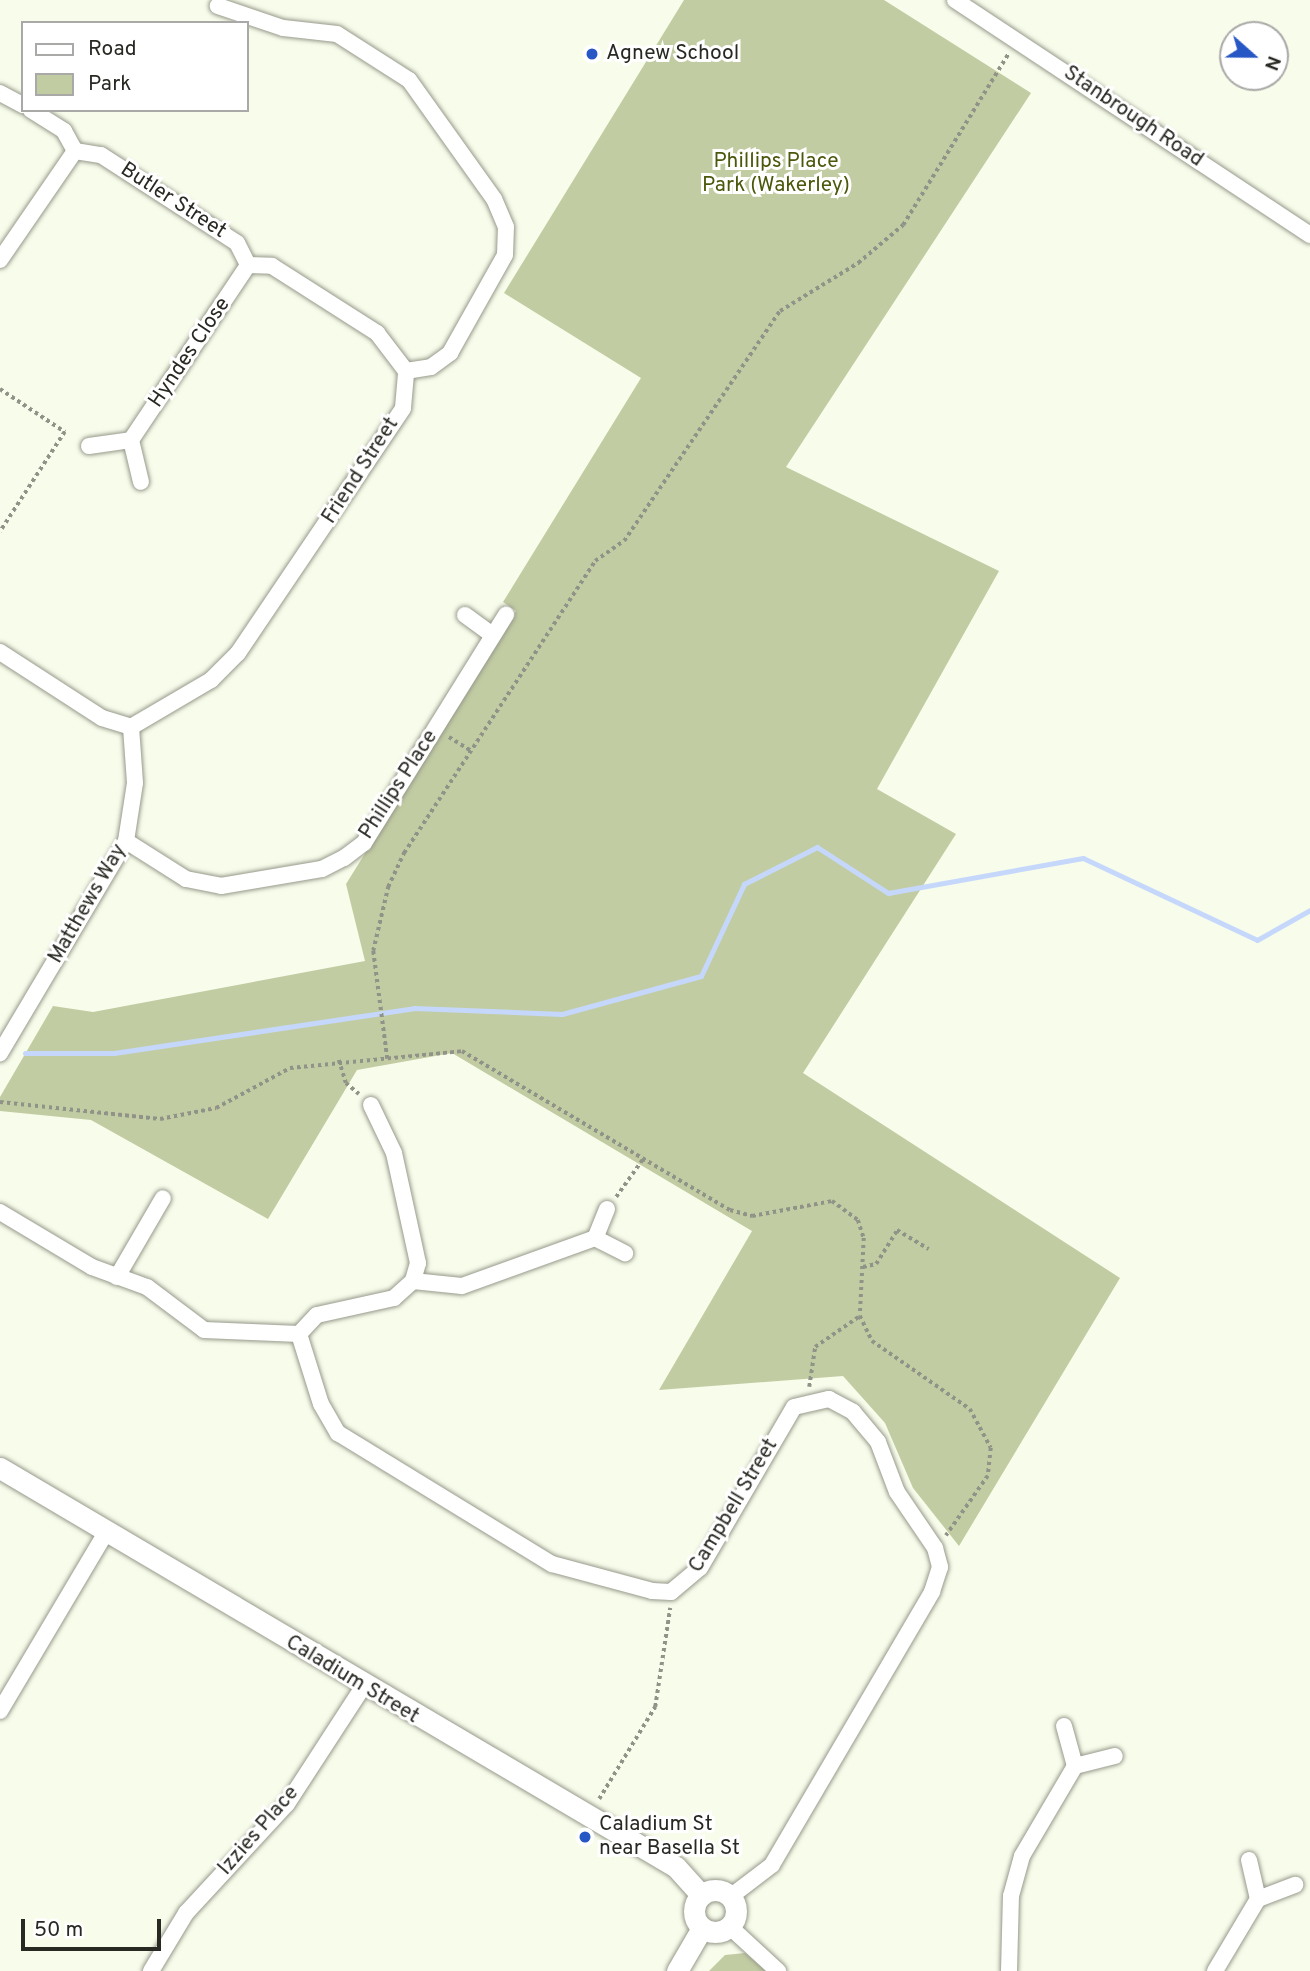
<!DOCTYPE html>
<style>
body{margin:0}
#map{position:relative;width:1310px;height:1971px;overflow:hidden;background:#f8fceb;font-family:Overpass,sans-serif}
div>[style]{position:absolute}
.green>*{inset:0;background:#c2cca3}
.stream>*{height:5px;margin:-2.5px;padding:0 2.5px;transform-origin:2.5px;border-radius:2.5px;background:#c5d8fb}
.path>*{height:3.5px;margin-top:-1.75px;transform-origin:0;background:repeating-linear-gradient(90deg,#909387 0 3.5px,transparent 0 7px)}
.roads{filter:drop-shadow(0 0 2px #969a8b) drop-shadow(0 0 2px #969a8b)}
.street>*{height:16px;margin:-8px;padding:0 8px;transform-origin:8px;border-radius:8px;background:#fff}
.secondary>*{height:21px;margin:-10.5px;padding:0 10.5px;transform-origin:10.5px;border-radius:10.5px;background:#fff}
.secondary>.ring{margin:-10.5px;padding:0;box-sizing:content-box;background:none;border:21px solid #fff;border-radius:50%}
.dots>*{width:19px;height:19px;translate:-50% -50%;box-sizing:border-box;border:4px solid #fff;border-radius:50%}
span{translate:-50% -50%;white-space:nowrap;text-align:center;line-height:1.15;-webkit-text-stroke:6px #fff;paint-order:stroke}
.poi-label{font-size:21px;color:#282923}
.left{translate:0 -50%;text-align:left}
.street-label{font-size:21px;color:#282923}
.park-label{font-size:21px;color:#4b570a}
.legend{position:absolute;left:21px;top:21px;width:228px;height:91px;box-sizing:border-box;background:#fff;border:2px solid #a9a9a7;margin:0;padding:9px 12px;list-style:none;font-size:21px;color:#282923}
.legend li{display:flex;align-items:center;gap:14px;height:35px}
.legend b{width:35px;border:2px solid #a9a9a7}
.north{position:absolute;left:1219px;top:21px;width:70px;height:70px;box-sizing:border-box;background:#fff;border:2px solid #a9a9a7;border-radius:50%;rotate:111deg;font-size:19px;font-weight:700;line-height:28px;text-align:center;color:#282923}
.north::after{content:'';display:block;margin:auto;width:24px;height:32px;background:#2657c4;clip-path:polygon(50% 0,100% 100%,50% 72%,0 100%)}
.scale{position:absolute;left:21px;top:1919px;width:140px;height:32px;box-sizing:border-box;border:4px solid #282923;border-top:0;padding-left:9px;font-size:21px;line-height:24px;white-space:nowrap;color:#282923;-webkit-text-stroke:5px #fff;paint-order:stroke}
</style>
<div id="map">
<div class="green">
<div style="clip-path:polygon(684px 0,884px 0,1031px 93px,786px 467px,999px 571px,877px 789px,956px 834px,803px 1073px,1120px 1278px,959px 1546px,913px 1488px,885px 1423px,843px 1376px,659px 1390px,752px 1231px,452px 1053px,357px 1070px,268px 1219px,91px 1120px,0 1111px,0 1097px,53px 1006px,93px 1012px,365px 961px,346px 884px,516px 611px,503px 602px,641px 378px,504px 293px)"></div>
<div style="clip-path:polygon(745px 1953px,766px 1971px,709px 1971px,725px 1955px)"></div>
</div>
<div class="stream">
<div style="left:25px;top:1053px;width:89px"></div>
<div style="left:114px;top:1053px;width:303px;rotate:-8.5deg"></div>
<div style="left:414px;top:1008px;width:148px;rotate:2.3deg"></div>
<div style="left:562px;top:1014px;width:144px;rotate:-15.3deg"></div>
<div style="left:701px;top:976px;width:102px;rotate:-64.9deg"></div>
<div style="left:744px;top:884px;width:82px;rotate:-26.9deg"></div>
<div style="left:817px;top:847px;width:85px;rotate:32.9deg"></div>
<div style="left:888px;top:893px;width:198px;rotate:-10.2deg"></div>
<div style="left:1083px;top:858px;width:192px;rotate:25.2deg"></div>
<div style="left:1257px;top:940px;width:61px;rotate:-29.5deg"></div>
</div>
<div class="path">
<div style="left:0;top:389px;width:78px;rotate:33.5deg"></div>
<div style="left:65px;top:432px;width:119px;rotate:123deg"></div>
<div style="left:449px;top:737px;width:26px;rotate:32deg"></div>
<div style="left:387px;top:1059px;width:109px;rotate:-97.4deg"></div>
<div style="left:373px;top:951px;width:66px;rotate:-76.8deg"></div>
<div style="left:388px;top:887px;width:38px;rotate:-65deg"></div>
<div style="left:404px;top:853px;width:349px;rotate:-56.8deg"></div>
<div style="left:595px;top:561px;width:35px;rotate:-35deg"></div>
<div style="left:624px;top:541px;width:278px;rotate:-55.9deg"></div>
<div style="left:780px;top:311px;width:92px;rotate:-31.6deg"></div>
<div style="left:858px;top:263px;width:59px;rotate:-40.2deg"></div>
<div style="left:903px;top:225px;width:202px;rotate:-58.4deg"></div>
<div style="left:339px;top:1060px;width:24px;rotate:73deg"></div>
<div style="left:346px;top:1083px;width:17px;rotate:40deg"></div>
<div style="left:0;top:1102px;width:161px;rotate:6.1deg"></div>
<div style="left:160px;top:1119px;width:57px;rotate:-11.1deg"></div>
<div style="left:216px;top:1108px;width:84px;rotate:-28.4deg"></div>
<div style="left:290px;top:1068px;width:173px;rotate:-5.6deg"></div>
<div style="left:462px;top:1051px;width:312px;rotate:30.7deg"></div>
<div style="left:730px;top:1210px;width:23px;rotate:15deg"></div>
<div style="left:752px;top:1216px;width:81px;rotate:-10.6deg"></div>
<div style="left:832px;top:1201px;width:32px;rotate:36deg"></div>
<div style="left:858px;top:1220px;width:19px;rotate:72deg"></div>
<div style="left:864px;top:1238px;width:78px;rotate:92.9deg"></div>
<div style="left:860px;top:1316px;width:28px;rotate:64deg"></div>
<div style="left:872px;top:1341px;width:119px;rotate:34.8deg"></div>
<div style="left:970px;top:1409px;width:44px;rotate:61.7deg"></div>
<div style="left:991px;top:1448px;width:28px;rotate:96deg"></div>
<div style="left:988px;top:1476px;width:73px;rotate:125deg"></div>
<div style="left:616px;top:1197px;width:47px;rotate:-54.6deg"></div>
<div style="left:863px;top:1267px;width:13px;rotate:-13deg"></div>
<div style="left:876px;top:1264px;width:40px;rotate:-58deg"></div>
<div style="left:897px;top:1230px;width:37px;rotate:31deg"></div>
<div style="left:809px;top:1387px;width:40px;rotate:-81.5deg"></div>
<div style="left:815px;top:1347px;width:55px;rotate:-34.6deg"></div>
<div style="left:599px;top:1799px;width:108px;rotate:-58.7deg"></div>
<div style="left:655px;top:1707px;width:100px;rotate:-81.4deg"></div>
</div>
<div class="roads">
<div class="street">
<div style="left:955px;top:0;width:426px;rotate:33.5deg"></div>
<div style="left:0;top:93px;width:26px;rotate:28deg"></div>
<div style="left:31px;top:110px;width:39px;rotate:32deg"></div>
<div style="left:64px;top:131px;width:23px;rotate:61deg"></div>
<div style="left:75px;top:151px;width:26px;rotate:9deg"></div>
<div style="left:101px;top:155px;width:162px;rotate:32.9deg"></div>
<div style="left:237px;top:243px;width:25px;rotate:63deg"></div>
<div style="left:248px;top:265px;width:24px;rotate:2deg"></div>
<div style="left:272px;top:266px;width:125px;rotate:32.5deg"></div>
<div style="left:377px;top:333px;width:48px;rotate:52.7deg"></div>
<div style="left:0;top:260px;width:132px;rotate:-55.5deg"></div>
<div style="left:131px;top:440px;width:211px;rotate:-56.2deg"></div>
<div style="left:89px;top:446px;width:42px;rotate:-8.1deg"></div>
<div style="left:131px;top:440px;width:43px;rotate:76.6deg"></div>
<div style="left:465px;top:615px;width:34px;rotate:36deg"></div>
<div style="left:0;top:652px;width:121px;rotate:32.9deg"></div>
<div style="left:102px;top:718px;width:30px;rotate:17deg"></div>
<div style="left:131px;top:727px;width:56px;rotate:85.9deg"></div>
<div style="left:135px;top:783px;width:59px;rotate:98.8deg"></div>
<div style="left:126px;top:841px;width:247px;rotate:120.7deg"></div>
<div style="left:131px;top:727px;width:93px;rotate:-30.4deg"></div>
<div style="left:211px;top:680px;width:38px;rotate:-45deg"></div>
<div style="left:238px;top:653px;width:295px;rotate:-56deg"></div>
<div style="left:403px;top:408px;width:37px;rotate:-85deg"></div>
<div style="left:406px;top:371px;width:25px;rotate:-9deg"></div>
<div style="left:431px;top:367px;width:24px;rotate:-36deg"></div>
<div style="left:450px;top:353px;width:112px;rotate:-60.7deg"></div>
<div style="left:505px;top:255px;width:28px;rotate:-88deg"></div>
<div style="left:506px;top:227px;width:30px;rotate:-113deg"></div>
<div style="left:494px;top:199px;width:146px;rotate:-125.5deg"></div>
<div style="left:409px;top:80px;width:85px;rotate:-147.4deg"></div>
<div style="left:337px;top:34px;width:54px;rotate:-173.7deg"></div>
<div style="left:283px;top:28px;width:69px;rotate:-161.3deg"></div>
<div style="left:126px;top:841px;width:71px;rotate:32.3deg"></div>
<div style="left:186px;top:879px;width:36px;rotate:11deg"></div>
<div style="left:221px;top:886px;width:102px;rotate:-9.6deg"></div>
<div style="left:322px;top:869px;width:25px;rotate:-27deg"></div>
<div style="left:344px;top:858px;width:25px;rotate:-37deg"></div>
<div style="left:364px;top:843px;width:269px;rotate:-58.1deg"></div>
<div style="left:371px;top:1105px;width:53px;rotate:64.4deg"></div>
<div style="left:394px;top:1153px;width:113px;rotate:77.7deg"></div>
<div style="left:418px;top:1263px;width:19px;rotate:106deg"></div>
<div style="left:607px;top:1209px;width:31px;rotate:112deg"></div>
<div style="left:595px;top:1238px;width:34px;rotate:27deg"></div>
<div style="left:0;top:1212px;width:107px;rotate:30.9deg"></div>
<div style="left:92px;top:1267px;width:59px;rotate:20deg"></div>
<div style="left:147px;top:1287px;width:71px;rotate:37deg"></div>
<div style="left:204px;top:1330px;width:95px;rotate:2.4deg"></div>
<div style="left:299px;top:1334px;width:73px;rotate:72.6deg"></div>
<div style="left:321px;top:1404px;width:34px;rotate:60deg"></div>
<div style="left:338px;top:1433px;width:251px;rotate:31.5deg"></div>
<div style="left:552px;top:1564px;width:104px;rotate:15.1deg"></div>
<div style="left:652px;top:1591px;width:19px;rotate:3deg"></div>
<div style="left:671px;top:1592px;width:38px;rotate:-40deg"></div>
<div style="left:700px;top:1568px;width:186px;rotate:-59.7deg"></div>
<div style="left:794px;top:1407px;width:36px;rotate:-13deg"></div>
<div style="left:829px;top:1399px;width:27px;rotate:28deg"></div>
<div style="left:853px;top:1412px;width:39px;rotate:50deg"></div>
<div style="left:878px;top:1442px;width:53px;rotate:69.2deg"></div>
<div style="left:897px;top:1492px;width:68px;rotate:55.8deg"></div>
<div style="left:935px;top:1548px;width:20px;rotate:75deg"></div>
<div style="left:940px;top:1567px;width:26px;rotate:108deg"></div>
<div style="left:932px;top:1592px;width:316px;rotate:120.4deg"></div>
<div style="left:772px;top:1865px;width:53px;rotate:142.7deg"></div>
<div style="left:117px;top:1277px;width:91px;rotate:-59.8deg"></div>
<div style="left:299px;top:1334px;width:26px;rotate:-47deg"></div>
<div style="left:317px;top:1315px;width:79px;rotate:-12.4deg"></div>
<div style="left:394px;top:1298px;width:25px;rotate:-42deg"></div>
<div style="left:413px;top:1281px;width:49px;rotate:5.8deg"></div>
<div style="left:462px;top:1286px;width:141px;rotate:-19.8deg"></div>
<div style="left:0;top:1711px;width:209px;rotate:-59.3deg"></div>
<div style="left:1064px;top:1726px;width:41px;rotate:74.6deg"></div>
<div style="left:1075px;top:1766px;width:41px;rotate:-14deg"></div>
<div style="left:1249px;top:1860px;width:40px;rotate:77deg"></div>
<div style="left:1258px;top:1899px;width:40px;rotate:-21deg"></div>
<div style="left:729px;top:1926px;width:67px;rotate:42.6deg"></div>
<div style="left:151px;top:1971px;width:68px;rotate:-58.9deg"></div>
<div style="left:186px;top:1913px;width:149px;rotate:-47.2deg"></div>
<div style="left:287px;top:1804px;width:140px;rotate:-57deg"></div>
<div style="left:1009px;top:1971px;width:75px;rotate:-88.5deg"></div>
<div style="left:1011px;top:1896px;width:41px;rotate:-74.6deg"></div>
<div style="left:1022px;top:1856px;width:104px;rotate:-59.5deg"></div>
<div style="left:1215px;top:1971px;width:84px;rotate:-59.2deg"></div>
</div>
<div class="secondary">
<div style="left:0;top:1468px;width:785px;rotate:30.55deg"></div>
<div style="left:676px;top:1867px;width:38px;rotate:48deg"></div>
<div class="ring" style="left:694px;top:1890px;width:21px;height:21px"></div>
<div style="left:677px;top:1971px;width:50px;rotate:-59.8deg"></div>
</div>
</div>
<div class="dots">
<div style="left:592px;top:54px;background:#2657c4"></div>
<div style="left:585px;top:1837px;background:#2657c4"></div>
</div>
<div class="poi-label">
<span class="left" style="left:606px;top:54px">Agnew School</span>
<span class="left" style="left:599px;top:1837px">Caladium St<br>near Basella St</span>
</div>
<div class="street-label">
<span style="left:1133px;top:117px;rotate:34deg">Stanbrough Road</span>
<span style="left:173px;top:201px;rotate:33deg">Butler Street</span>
<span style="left:190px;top:353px;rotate:-56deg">Hyndes Close</span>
<span style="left:361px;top:471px;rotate:-57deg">Friend Street</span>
<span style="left:399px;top:785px;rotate:-57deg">Phillips Place</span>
<span style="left:88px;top:904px;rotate:-60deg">Matthews Way</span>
<span style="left:734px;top:1506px;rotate:-59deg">Campbell Street</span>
<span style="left:352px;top:1680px;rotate:31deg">Caladium Street</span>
<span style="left:259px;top:1831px;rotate:-49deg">Izzies Place</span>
</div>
<div class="park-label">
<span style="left:776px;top:174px">Phillips Place<br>Park (Wakerley)</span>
</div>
<ul class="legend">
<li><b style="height:9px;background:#fff"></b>Road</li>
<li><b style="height:19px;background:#c2cca3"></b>Park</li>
</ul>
<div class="north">N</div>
<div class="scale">50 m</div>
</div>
